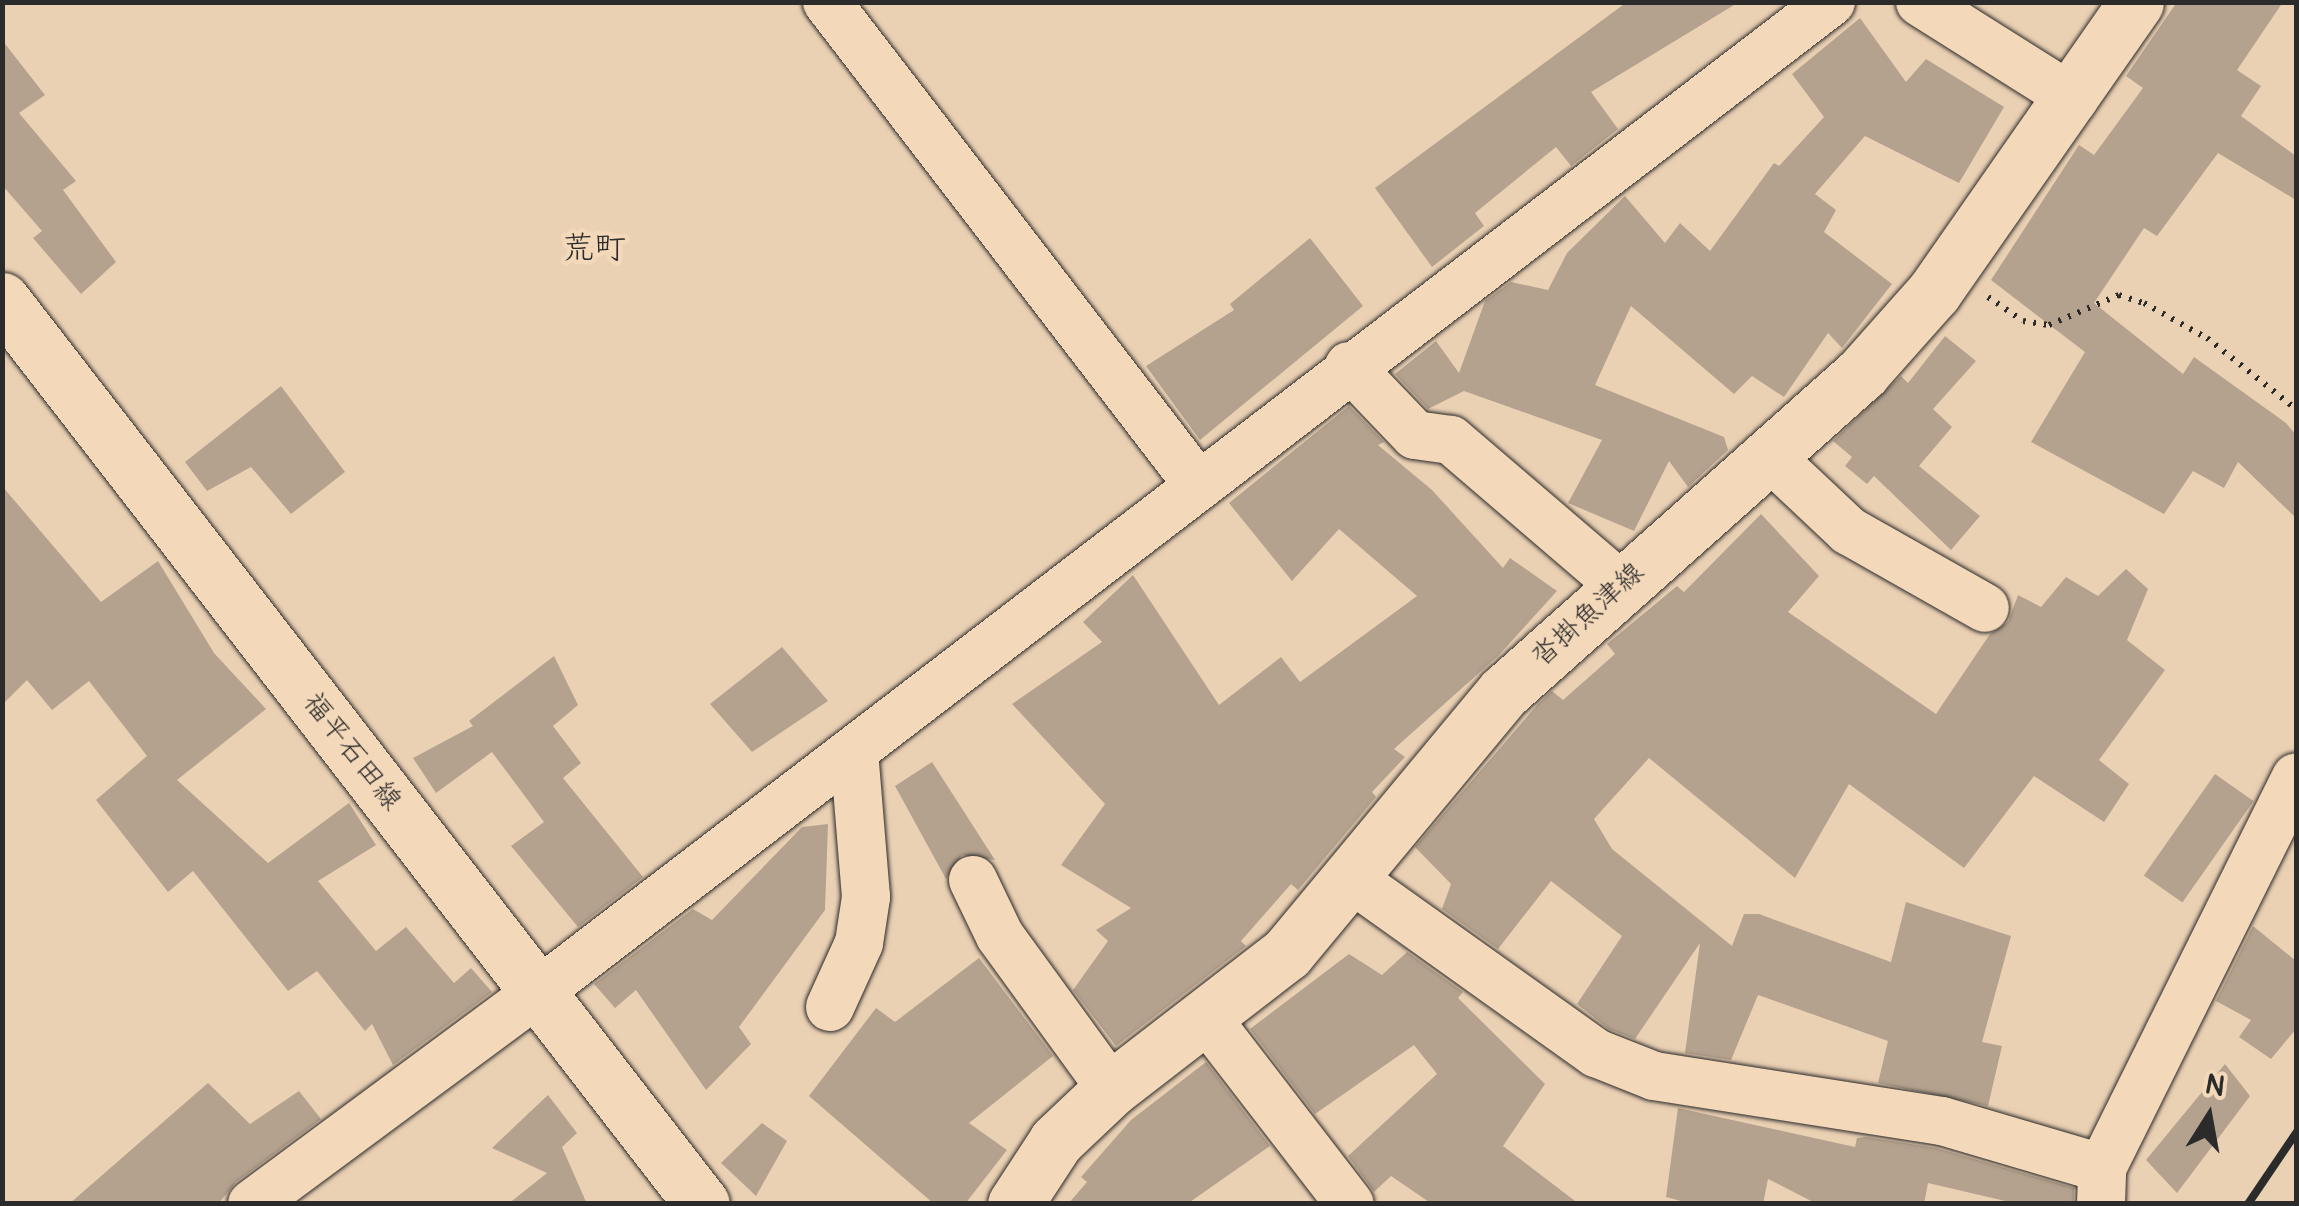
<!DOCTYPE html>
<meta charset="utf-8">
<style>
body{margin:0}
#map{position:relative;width:2299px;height:1206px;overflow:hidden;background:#ebd1b4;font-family:Pangolin,"Klee One",sans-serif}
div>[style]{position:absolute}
.building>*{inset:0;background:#b5a28e;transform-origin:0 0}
.path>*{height:6px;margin-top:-3px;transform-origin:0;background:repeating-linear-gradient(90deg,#2b2b2b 0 2.5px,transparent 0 10.5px)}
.roads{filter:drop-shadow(0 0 2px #2b2b2b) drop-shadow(0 0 2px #2b2b2b)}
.minor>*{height:48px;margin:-24px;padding:0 24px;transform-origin:24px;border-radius:24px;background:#f3d8ba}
.major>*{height:55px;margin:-27.5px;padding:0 27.5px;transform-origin:27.5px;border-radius:27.5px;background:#f3d8ba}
.rail>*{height:8px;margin:-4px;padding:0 4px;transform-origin:4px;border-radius:4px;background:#2b2b2b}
span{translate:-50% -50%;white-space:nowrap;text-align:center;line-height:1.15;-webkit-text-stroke:9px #f3d8ba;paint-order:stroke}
.street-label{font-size:28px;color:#2b2b2b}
.quarter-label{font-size:32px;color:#2b2b2b}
.frame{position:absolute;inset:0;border:5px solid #2b2b2b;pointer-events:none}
.north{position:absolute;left:2159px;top:1066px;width:100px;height:100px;-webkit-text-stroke:8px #f3d8ba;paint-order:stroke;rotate:11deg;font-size:28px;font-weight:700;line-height:40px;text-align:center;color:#2b2b2b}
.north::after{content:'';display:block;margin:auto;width:35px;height:45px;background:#2b2b2b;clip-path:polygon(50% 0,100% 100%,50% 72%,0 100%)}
</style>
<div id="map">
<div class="building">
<div style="clip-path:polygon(1627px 2px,1739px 2px,1591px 92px,1618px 129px,1571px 166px,1556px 147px,1475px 213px,1484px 226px,1432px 267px,1375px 188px)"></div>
<div style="clip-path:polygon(2177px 2px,2283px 2px,2237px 70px,2261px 86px,2241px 116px,2296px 156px,2296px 200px,2218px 153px,2157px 236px,2144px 228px,2094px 303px,2183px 374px,2194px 357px,2286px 423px,2296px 435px,2296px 518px,2238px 462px,2224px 488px,2193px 471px,2164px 514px,2031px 442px,2085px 352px,1991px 280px,2079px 145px,2094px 155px,2143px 88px,2126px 76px)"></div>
<div style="clip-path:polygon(1860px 18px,1906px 82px,1926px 59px,2004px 107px,1959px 183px,1865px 136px,1815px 194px,1836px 210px,1824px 232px,1892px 284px,1842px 348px,1828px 333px,1784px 397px,1752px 376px,1734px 394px,1631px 306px,1595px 385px,1724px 437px,1728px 450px,1688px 487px,1669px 461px,1634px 531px,1568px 503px,1602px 440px,1464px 391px,1428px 409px,1395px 374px,1436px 341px,1459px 373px,1485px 301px,1511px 282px,1548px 290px,1567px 253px,1625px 196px,1665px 243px,1680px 223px,1710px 251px,1774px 163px,1779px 166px,1824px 117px,1792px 74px)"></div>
<div style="clip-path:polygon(2px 40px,45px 95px,19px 113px,76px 181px,63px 190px,116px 262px,81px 294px,33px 238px,42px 231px,2px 185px)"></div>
<div style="clip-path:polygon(1310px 238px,1363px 306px,1200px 440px,1146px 366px,1234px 310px,1230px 304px)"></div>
<div style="clip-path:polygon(1945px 336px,1976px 361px,1933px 409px,1952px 427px,1919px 466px,1980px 516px,1951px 550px,1874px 476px,1867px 484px,1845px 466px,1852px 457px,1833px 441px,1901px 376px,1908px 383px)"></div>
<div style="clip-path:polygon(281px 386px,345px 472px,291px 514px,251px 467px,207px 491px,185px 462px)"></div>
<div style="clip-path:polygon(1349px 406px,1384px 442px,1378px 445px,1432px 490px,1503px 568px,1510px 558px,1557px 591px,1499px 655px,1394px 749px,1405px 757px,1372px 792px,1376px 797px,1298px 890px,1291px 884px,1241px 941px,1246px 946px,1116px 1046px,1073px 990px,1108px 941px,1096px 930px,1131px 908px,1061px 865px,1105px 804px,1012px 704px,1102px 642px,1083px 622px,1133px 575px,1219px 705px,1281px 657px,1300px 682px,1417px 596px,1339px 529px,1292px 581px,1229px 503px)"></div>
<div style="clip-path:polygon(2px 486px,101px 602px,158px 561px,214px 653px,266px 709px,177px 780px,268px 863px,349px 803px,376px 845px,318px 881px,376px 951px,406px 927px,454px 983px,471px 968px,492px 992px,393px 1065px,372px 1024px,365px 1031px,317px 971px,288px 991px,193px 871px,168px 892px,96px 800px,147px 756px,89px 681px,52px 710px,27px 680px,2px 705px)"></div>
<div style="clip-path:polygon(1761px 514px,1819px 576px,1788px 612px,1936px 714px,1990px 634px,2008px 622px,2018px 595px,2041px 607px,2066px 577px,2098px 596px,2126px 569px,2148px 589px,2127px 640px,2165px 670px,2099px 760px,2129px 784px,2104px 822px,2034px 776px,1964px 868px,1849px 784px,1795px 878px,1649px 758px,1594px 819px,1612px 849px,1732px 946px,1744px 914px,1759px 914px,1891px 962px,1906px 902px,2011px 936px,1982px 1042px,2002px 1046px,1988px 1106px,1878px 1083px,1888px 1041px,1758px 995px,1731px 1060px,1685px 1053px,1700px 943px,1635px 1039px,1609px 1029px,1577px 1004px,1622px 936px,1551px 881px,1498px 949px,1442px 909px,1451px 884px,1415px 847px,1538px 704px,1552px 691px,1563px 700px,1615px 654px,1607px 644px,1677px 586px,1684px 592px)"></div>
<div style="clip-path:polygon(782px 647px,828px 701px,752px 752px,710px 704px)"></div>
<div style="clip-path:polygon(554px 656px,578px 705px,553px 726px,581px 763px,563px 778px,643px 877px,578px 927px,511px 846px,544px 822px,492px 752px,436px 793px,413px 758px,473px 726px,469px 721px)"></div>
<div style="clip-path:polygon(932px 762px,995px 860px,962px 855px,946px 879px,895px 786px)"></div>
<div style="left:2215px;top:774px;width:47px;height:124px;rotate:35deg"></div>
<div style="clip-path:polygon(828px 824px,825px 910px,739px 1027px,751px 1044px,706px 1090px,636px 990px,615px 1008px,594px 984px,693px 909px,712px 920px,802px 827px)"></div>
<div style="clip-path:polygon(2253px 926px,2296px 961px,2296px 1029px,2271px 1059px,2239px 1037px,2251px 1020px,2216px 1001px)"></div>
<div style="clip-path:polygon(1407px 952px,1463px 992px,1458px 998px,1545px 1084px,1503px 1146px,1579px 1204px,1432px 1204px,1391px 1176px,1374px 1192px,1348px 1156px,1437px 1074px,1414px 1045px,1315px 1114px,1250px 1029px,1349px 954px,1382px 975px)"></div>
<div style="clip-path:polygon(979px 958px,1053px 1056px,969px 1123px,1007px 1150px,965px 1204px,934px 1204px,809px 1096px,876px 1008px,895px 1022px)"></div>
<div style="clip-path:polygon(1206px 1062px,1270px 1146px,1187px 1204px,1068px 1204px,1087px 1182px,1081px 1177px,1131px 1120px)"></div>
<div style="clip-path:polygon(2225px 1064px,2250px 1096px,2177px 1193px,2146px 1160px)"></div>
<div style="clip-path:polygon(208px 1083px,250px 1124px,299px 1091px,321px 1119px,236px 1182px,218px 1204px,69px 1204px)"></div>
<div style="clip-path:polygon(548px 1095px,577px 1133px,562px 1147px,587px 1204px,508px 1204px,547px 1173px,492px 1148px)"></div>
<div style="clip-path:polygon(1678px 1108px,1855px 1147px,1857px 1138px,1866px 1137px,1936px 1148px,2074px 1188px,2074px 1204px,2018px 1204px,1928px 1183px,1924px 1204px,1817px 1204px,1768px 1179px,1763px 1204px,1692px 1204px,1666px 1197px)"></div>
<div style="clip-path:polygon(762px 1123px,787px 1141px,756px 1196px,721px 1163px)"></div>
</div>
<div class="path">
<div style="left:1988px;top:297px;width:42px;rotate:34.4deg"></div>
<div style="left:2023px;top:321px;width:26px;rotate:9deg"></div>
<div style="left:2049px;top:325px;width:76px;rotate:-23.2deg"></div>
<div style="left:2119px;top:295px;width:26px;rotate:18deg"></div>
<div style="left:2144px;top:303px;width:72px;rotate:29.1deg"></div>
<div style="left:2207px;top:338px;width:114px;rotate:38.6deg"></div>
</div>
<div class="roads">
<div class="minor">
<div style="left:827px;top:2px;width:610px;rotate:52.45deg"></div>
<div style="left:1920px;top:2px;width:182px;rotate:32.2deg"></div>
<div style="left:1349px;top:366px;width:95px;rotate:46.3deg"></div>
<div style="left:1415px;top:435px;width:36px;rotate:8deg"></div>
<div style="left:1451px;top:440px;width:223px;rotate:40.6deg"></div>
<div style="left:1768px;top:455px;width:111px;rotate:43.2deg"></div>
<div style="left:1849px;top:531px;width:156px;rotate:29.5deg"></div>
<div style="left:1352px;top:879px;width:300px;rotate:35.5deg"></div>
<div style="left:1596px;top:1053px;width:62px;rotate:21.6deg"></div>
<div style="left:1654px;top:1076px;width:291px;rotate:8.9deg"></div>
<div style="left:1942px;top:1121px;width:167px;rotate:16.4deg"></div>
<div style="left:973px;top:880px;width:62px;rotate:64.3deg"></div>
<div style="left:1000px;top:936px;width:189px;rotate:54deg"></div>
<div style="left:830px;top:1007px;width:70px;rotate:-65.6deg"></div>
<div style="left:859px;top:943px;width:47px;rotate:-81.3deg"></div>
<div style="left:866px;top:897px;width:147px;rotate:-94.7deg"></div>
<div style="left:1205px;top:1016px;width:237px;rotate:52.4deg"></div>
<div style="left:252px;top:1204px;width:355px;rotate:-36.5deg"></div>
<div style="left:537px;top:993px;width:1630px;rotate:-37.45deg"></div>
<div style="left:2101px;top:1204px;width:36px;rotate:-88deg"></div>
<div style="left:2102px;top:1168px;width:436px;rotate:-63.6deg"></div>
</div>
<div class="major">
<div style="left:2px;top:300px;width:1143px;rotate:52.25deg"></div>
<div style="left:1015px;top:1204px;width:75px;rotate:-56.9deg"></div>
<div style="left:1056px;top:1141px;width:76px;rotate:-43.4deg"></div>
<div style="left:1111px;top:1089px;width:222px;rotate:-37.7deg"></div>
<div style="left:1287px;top:953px;width:339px;rotate:-50.3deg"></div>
<div style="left:1504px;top:692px;width:480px;rotate:-41.7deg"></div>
<div style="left:1862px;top:373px;width:108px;rotate:-48.4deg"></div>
<div style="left:1934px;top:292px;width:353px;rotate:-55.1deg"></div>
</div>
</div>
<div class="rail">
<div style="left:2248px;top:1204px;width:86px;rotate:-55.9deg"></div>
</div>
<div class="street-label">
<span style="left:1588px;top:615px;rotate:-42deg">沓掛魚津線</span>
<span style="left:352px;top:752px;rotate:52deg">福平石田線</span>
</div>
<div class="quarter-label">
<span style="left:594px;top:248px">荒町</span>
</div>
<div class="frame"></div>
<div class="north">N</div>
</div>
